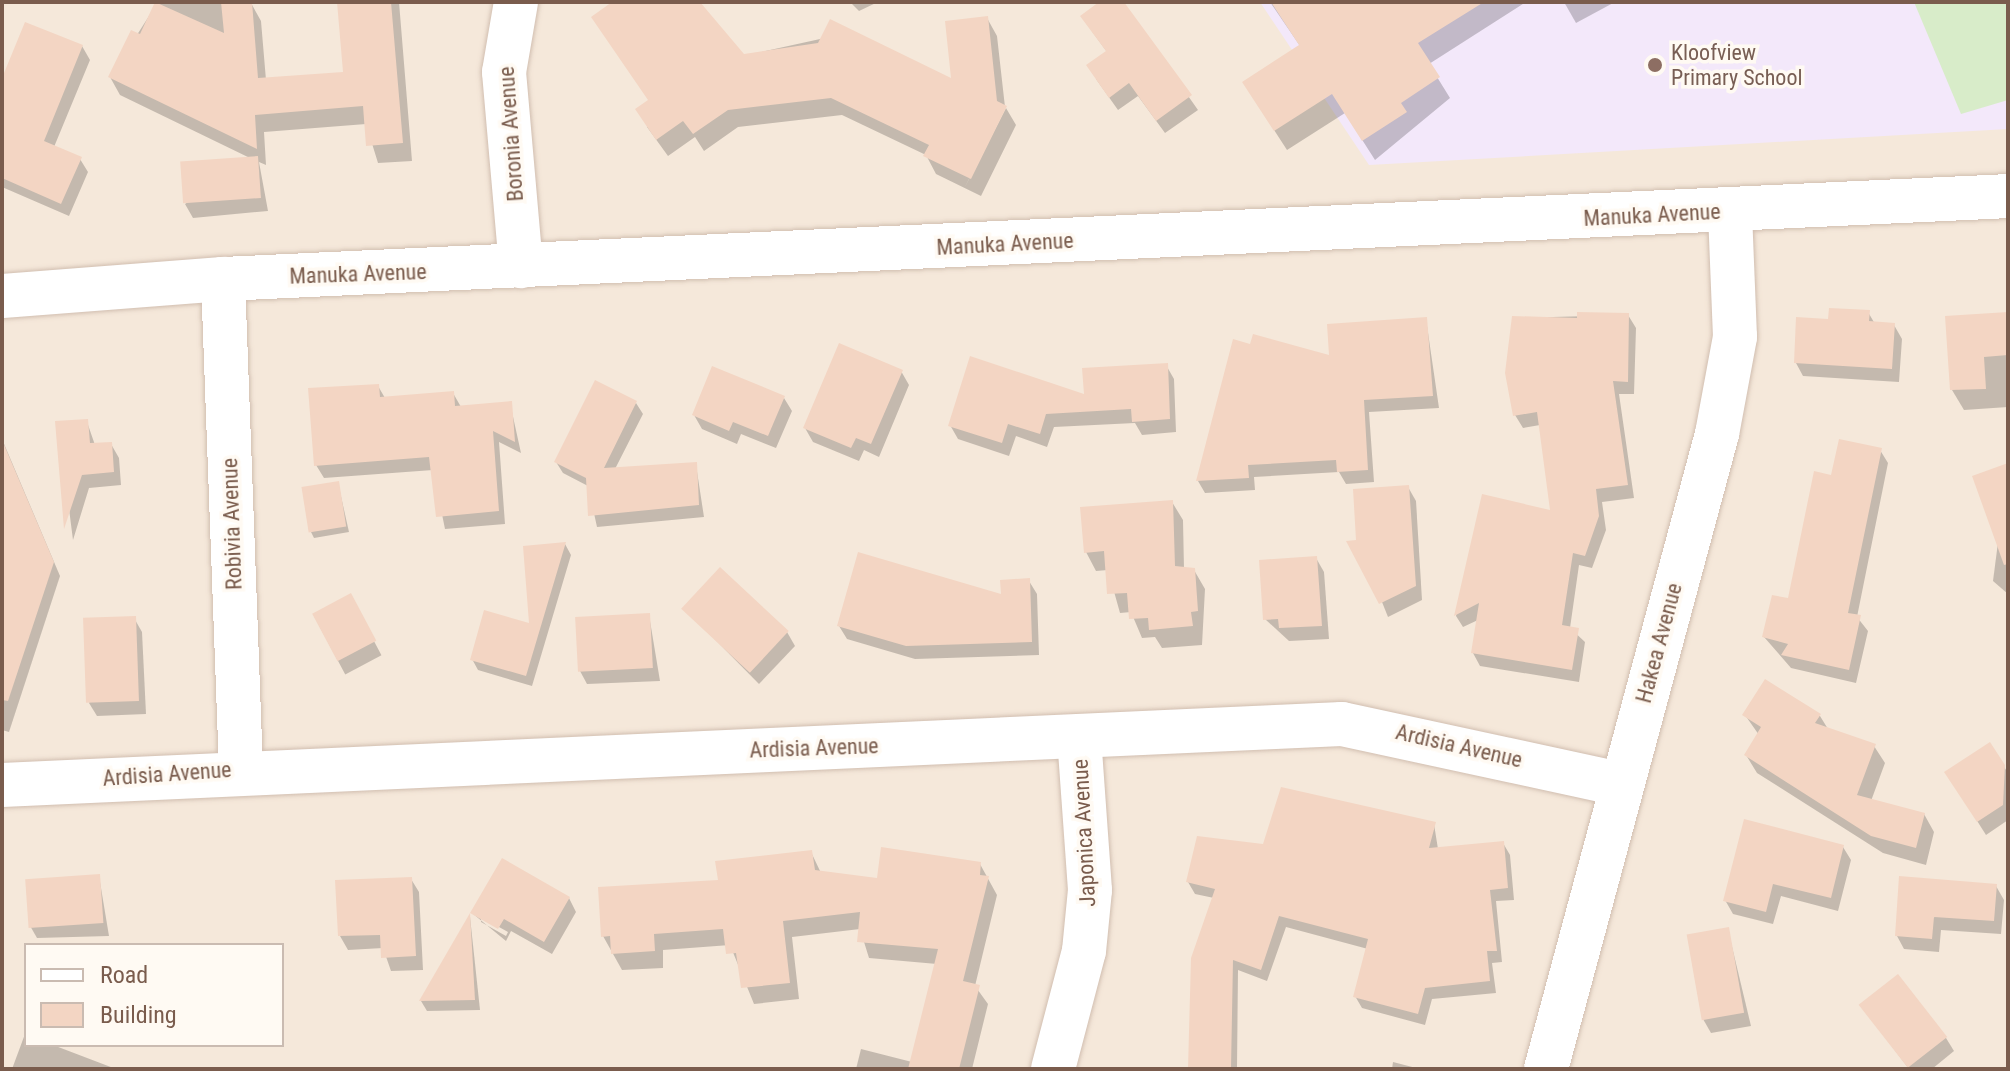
<!DOCTYPE html>
<style>
body{margin:0}
#map{position:relative;width:2010px;height:1071px;overflow:hidden;background:#fdf6ec;font-family:"Roboto Condensed",sans-serif}
div>[style]{position:absolute}
.residential>*{inset:0;background:#f5e8da}
.education>*{inset:0;background:#f3e8fa}
.green>*{inset:0;background:#d8ecc9}
.shadow>*{inset:0;background:#0003;transform-origin:0 0}
.building>*{inset:0;background:#f3d5c3;transform-origin:0 0}
.roads{filter:drop-shadow(0 0 2px #d1beb0) drop-shadow(0 0 2px #d1beb0)}
.street>*{height:44px;margin:-22px;padding:0 22px;transform-origin:22px;border-radius:22px;background:#fff}
.dots>*{width:22px;height:22px;translate:-50% -50%;box-sizing:border-box;border:4px solid #fffaf3;border-radius:50%}
span{translate:-50% -50%;white-space:nowrap;text-align:center;line-height:1.15;-webkit-text-stroke:7px #fffaf3;paint-order:stroke}
.education-label{font-size:22px;color:#785e54}
.left{translate:0 -50%;text-align:left}
.street-label{font-size:22px;color:#7a5c4d}
.frame{position:absolute;inset:0;border:4px solid #7a5c4d;pointer-events:none}
.legend{position:absolute;left:24px;top:943px;width:260px;height:104px;box-sizing:border-box;background:#fffaf3;border:2px solid #cabbb1;margin:0;padding:10px 14px;list-style:none;font-size:24px;color:#7a5c4d}
.legend li{display:flex;align-items:center;gap:16px;height:40px}
.legend b{width:40px;border:2px solid #cabbb1}
</style>
<div id="map">
<div class="residential">
<div style="clip-path:polygon(evenodd,2px 2px,2008px 2px,2008px 1069px,2px 1069px,2px 2px,26px 945px,282px 945px,282px 1045px,26px 1045px,26px 945px)"></div>
</div>
<div class="education">
<div style="clip-path:polygon(1260px 2px,2008px 2px,2008px 129px,1369px 165px)"></div>
</div>
<div class="green">
<div style="clip-path:polygon(1914px 2px,2008px 2px,2008px 100px,1961px 114px)"></div>
</div>
<div class="shadow">
<div style="clip-path:polygon(158px 2px,251px 3px,261px 21px,266px 80px,345px 74px,339px 2px,399px 2px,412px 161px,378px 163px,366px 124px,264px 132px,266px 165px,259px 162px,268px 211px,193px 218px,185px 204px,252px 159px,120px 95px,110px 77px)"></div>
<div style="clip-path:polygon(616px 2px,697px 2px,743px 56px,852px 32px,953px 82px,987px 18px,997px 36px,1005px 107px,965px 187px,1006px 108px,1016px 125px,981px 196px,936px 174px,926px 155px,842px 115px,738px 127px,704px 151px,695px 137px,668px 156px,647px 127px,649px 102px)"></div>
<div style="clip-path:polygon(850px 2px,878px 2px,859px 11px)"></div>
<div style="clip-path:polygon(1103px 2px,1122px 2px,1198px 110px,1165px 133px,1138px 96px,1118px 110px,1096px 79px,1107px 52px,1091px 30px)"></div>
<div style="clip-path:polygon(1270px 2px,1526px 2px,1429px 64px,1450px 98px,1375px 160px,1345px 113px,1287px 150px,1256px 102px,1300px 46px)"></div>
<div style="clip-path:polygon(1615px 2px,1576px 23px,1564px 2px)"></div>
<div style="clip-path:polygon(82px 46px,90px 60px,54px 147px,80px 159px,88px 172px,69px 216px,2px 187px,2px 83px)"></div>
<div style="clip-path:polygon(1868px 312px,1875px 324px,1894px 325px,1902px 339px,1899px 382px,1803px 376px,1796px 363px,1830px 321px)"></div>
<div style="clip-path:polygon(2008px 314px,2008px 407px,1964px 410px,1952px 390px)"></div>
<div style="clip-path:polygon(1628px 315px,1636px 328px,1634px 394px,1619px 394px,1634px 498px,1602px 502px,1606px 530px,1592px 568px,1579px 565px,1570px 628px,1585px 642px,1579px 682px,1480px 666px,1473px 653px,1478px 620px,1463px 627px,1456px 616px,1483px 497px,1552px 513px,1540px 425px,1523px 428px,1515px 415px,1514px 318px)"></div>
<div style="clip-path:polygon(1426px 319px,1439px 408px,1369px 412px,1374px 482px,1346px 484px,1339px 472px,1254px 477px,1255px 490px,1205px 493px,1198px 481px,1252px 347px,1331px 357px)"></div>
<div style="clip-path:polygon(1166px 365px,1174px 379px,1176px 432px,1142px 435px,1135px 423px,1054px 427px,1047px 447px,1016px 436px,1009px 456px,958px 439px,950px 425px,1086px 397px)"></div>
<div style="clip-path:polygon(901px 371px,909px 385px,879px 457px,864px 450px,859px 461px,813px 442px,805px 428px)"></div>
<div style="clip-path:polygon(378px 386px,385px 398px,453px 393px,461px 407px,510px 403px,521px 453px,499px 442px,505px 524px,445px 529px,433px 470px,324px 478px,316px 465px)"></div>
<div style="clip-path:polygon(784px 398px,792px 411px,776px 448px,741px 434px,737px 444px,702px 429px,694px 415px)"></div>
<div style="clip-path:polygon(636px 403px,643px 414px,615px 469px,696px 465px,704px 517px,597px 527px,588px 486px,563px 473px,556px 462px)"></div>
<div style="clip-path:polygon(87px 422px,95px 445px,111px 444px,119px 458px,121px 485px,89px 488px,73px 540px,58px 423px)"></div>
<div style="clip-path:polygon(2px 439px,60px 576px,9px 732px,2px 730px)"></div>
<div style="clip-path:polygon(1880px 450px,1888px 463px,1857px 617px,1868px 631px,1856px 683px,1791px 668px,1764px 637px,1790px 601px,1833px 477px)"></div>
<div style="clip-path:polygon(2008px 465px,2008px 594px,1993px 581px)"></div>
<div style="clip-path:polygon(338px 483px,349px 532px,314px 538px,311px 532px)"></div>
<div style="clip-path:polygon(1408px 487px,1416px 501px,1422px 600px,1388px 617px,1358px 542px)"></div>
<div style="clip-path:polygon(1172px 502px,1183px 520px,1184px 569px,1194px 570px,1205px 589px,1202px 645px,1162px 648px,1155px 637px,1142px 638px,1131px 612px,1120px 613px,1108px 570px,1096px 571px,1086px 552px)"></div>
<div style="clip-path:polygon(565px 544px,571px 555px,532px 686px,478px 670px,472px 659px,531px 626px)"></div>
<div style="clip-path:polygon(1316px 558px,1324px 572px,1329px 639px,1289px 641px,1265px 619px)"></div>
<div style="clip-path:polygon(1029px 581px,1037px 594px,1039px 655px,915px 659px,847px 639px,839px 626px,1003px 597px)"></div>
<div style="left:350px;top:596px;width:67px;height:41px;rotate:62deg"></div>
<div style="clip-path:polygon(684px 608px,787px 632px,795px 646px,759px 684px)"></div>
<div style="clip-path:polygon(649px 615px,660px 681px,587px 684px,580px 671px)"></div>
<div style="clip-path:polygon(134px 618px,142px 632px,146px 714px,97px 716px,89px 703px)"></div>
<div style="clip-path:polygon(1745px 715px,1820px 716px,1828px 729px,1874px 746px,1885px 763px,1871px 801px,1924px 814px,1934px 832px,1926px 865px,1883px 853px,1757px 773px,1746px 755px,1759px 735px)"></div>
<div style="clip-path:polygon(1990px 745px,2008px 773px,2008px 820px,1986px 835px,1955px 786px)"></div>
<div style="clip-path:polygon(1434px 824px,1438px 849px,1503px 843px,1510px 855px,1514px 900px,1496px 901px,1502px 962px,1492px 963px,1496px 993px,1432px 999px,1425px 1025px,1362px 1008px,1355px 996px,1368px 949px,1286px 927px,1267px 981px,1238px 970px,1237px 1069px,1190px 1069px,1214px 898px,1195px 894px,1188px 882px,1264px 846px)"></div>
<div style="clip-path:polygon(1843px 847px,1851px 860px,1838px 911px,1781px 896px,1773px 924px,1733px 914px,1725px 900px)"></div>
<div style="clip-path:polygon(811px 852px,821px 873px,878px 880px,980px 864px,997px 895px,975px 986px,988px 1004px,972px 1069px,856px 1069px,861px 1049px,912px 1062px,937px 964px,869px 958px,860px 929px,792px 937px,799px 999px,754px 1004px,730px 945px,663px 950px,663px 968px,622px 970px,603px 936px,720px 882px)"></div>
<div style="clip-path:polygon(99px 876px,109px 936px,37px 938px,29px 924px)"></div>
<div style="clip-path:polygon(411px 879px,419px 892px,423px 970px,391px 971px,383px 948px,348px 950px,340px 936px)"></div>
<div style="clip-path:polygon(1996px 886px,2004px 900px,2001px 934px,1941px 930px,1939px 952px,1904px 949px,1897px 936px)"></div>
<div style="clip-path:polygon(evenodd,569px 898px,576px 912px,552px 954px,511px 931px,506px 941px,472px 913px,569px 898px,481px 917px,508px 932px,506px 936px,481px 922px,481px 917px)"></div>
<div style="clip-path:polygon(470px 917px,480px 1010px,427px 1011px,421px 1001px)"></div>
<div style="clip-path:polygon(1728px 930px,1751px 1026px,1711px 1033px,1703px 1019px)"></div>
<div style="clip-path:polygon(1861px 1005px,1946px 1038px,1954px 1051px,1932px 1069px,1909px 1069px)"></div>
<div style="clip-path:polygon(25px 1034px,26px 1045px,53px 1045px,116px 1069px,12px 1069px)"></div>
<div style="clip-path:polygon(1393px 1062px,1420px 1069px,1392px 1069px)"></div>
</div>
<div class="building">
<div style="clip-path:polygon(155px 2px,224px 33px,221px 2px,252px 2px,258px 78px,343px 72px,337px 2px,391px 2px,403px 143px,366px 146px,363px 106px,255px 115px,257px 149px,108px 77px,131px 30px,140px 34px)"></div>
<div style="clip-path:polygon(612px 2px,700px 2px,744px 54px,818px 43px,830px 19px,951px 78px,945px 21px,988px 16px,997px 101px,1007px 106px,971px 179px,923px 156px,929px 145px,831px 98px,728px 110px,693px 134px,683px 121px,656px 140px,635px 109px,648px 100px,591px 17px)"></div>
<div style="clip-path:polygon(1099px 2px,1124px 2px,1192px 95px,1156px 121px,1129px 83px,1109px 98px,1086px 65px,1106px 51px,1080px 16px)"></div>
<div style="clip-path:polygon(1271px 2px,1484px 2px,1418px 43px,1440px 77px,1401px 103px,1407px 112px,1362px 141px,1332px 94px,1274px 131px,1242px 82px,1299px 45px)"></div>
<div style="clip-path:polygon(25px 22px,83px 45px,44px 141px,82px 157px,61px 204px,2px 178px,2px 78px)"></div>
<div style="left:258px;top:156px;width:42px;height:78px;rotate:86deg"></div>
<div style="clip-path:polygon(1829px 308px,1870px 310px,1869px 321px,1895px 323px,1892px 369px,1794px 363px,1796px 317px,1828px 319px)"></div>
<div style="clip-path:polygon(1577px 312px,1629px 313px,1628px 382px,1613px 381px,1628px 485px,1596px 489px,1599px 516px,1585px 556px,1573px 553px,1562px 625px,1579px 628px,1572px 670px,1471px 653px,1479px 603px,1454px 616px,1482px 494px,1550px 510px,1537px 412px,1513px 416px,1505px 373px,1512px 316px,1577px 318px)"></div>
<div style="clip-path:polygon(2008px 312px,2008px 355px,1984px 357px,1986px 389px,1950px 390px,1945px 316px)"></div>
<div style="clip-path:polygon(1427px 317px,1433px 396px,1364px 400px,1368px 470px,1337px 472px,1336px 460px,1248px 465px,1249px 478px,1196px 481px,1233px 339px,1250px 344px,1253px 334px,1329px 355px,1327px 324px)"></div>
<div style="clip-path:polygon(839px 343px,903px 370px,871px 444px,856px 438px,851px 448px,803px 428px)"></div>
<div style="clip-path:polygon(970px 356px,1084px 394px,1082px 368px,1168px 363px,1170px 419px,1132px 422px,1131px 409px,1046px 414px,1040px 434px,1008px 424px,1002px 443px,948px 426px)"></div>
<div style="clip-path:polygon(712px 366px,785px 396px,768px 436px,733px 422px,729px 431px,692px 415px)"></div>
<div style="clip-path:polygon(595px 380px,637px 401px,604px 468px,697px 462px,699px 505px,588px 516px,586px 478px,554px 462px)"></div>
<div style="clip-path:polygon(379px 384px,380px 397px,454px 391px,455px 406px,512px 401px,515px 442px,493px 431px,499px 511px,436px 517px,429px 457px,314px 466px,308px 388px)"></div>
<div style="clip-path:polygon(88px 419px,90px 443px,112px 442px,114px 472px,82px 475px,64px 529px,55px 421px)"></div>
<div style="clip-path:polygon(1839px 439px,1882px 448px,1848px 613px,1861px 615px,1849px 670px,1781px 655px,1788px 644px,1762px 637px,1772px 595px,1788px 598px,1814px 471px,1831px 475px)"></div>
<div style="clip-path:polygon(2px 440px,54px 562px,8px 701px,2px 700px)"></div>
<div style="clip-path:polygon(2008px 463px,2008px 564px,2004px 565px,1972px 476px)"></div>
<div style="left:339px;top:481px;width:46px;height:38px;rotate:81deg"></div>
<div style="clip-path:polygon(1409px 485px,1416px 586px,1379px 604px,1346px 541px,1356px 540px,1353px 489px)"></div>
<div style="clip-path:polygon(1173px 500px,1175px 566px,1195px 568px,1198px 611px,1191px 612px,1193px 626px,1149px 630px,1148px 618px,1129px 619px,1127px 593px,1107px 594px,1104px 551px,1084px 553px,1080px 507px)"></div>
<div style="clip-path:polygon(566px 542px,526px 676px,470px 660px,484px 610px,529px 623px,523px 546px)"></div>
<div style="clip-path:polygon(858px 552px,1001px 594px,1000px 580px,1030px 578px,1032px 642px,906px 646px,837px 626px)"></div>
<div style="clip-path:polygon(1317px 556px,1322px 626px,1279px 628px,1278px 619px,1263px 620px,1259px 560px)"></div>
<div style="left:720px;top:567px;width:94px;height:57px;rotate:43deg"></div>
<div style="left:351px;top:593px;width:54px;height:44px;rotate:62deg"></div>
<div style="left:650px;top:613px;width:55px;height:75px;rotate:87deg"></div>
<div style="left:136px;top:616px;width:85px;height:53px;rotate:88deg"></div>
<div style="clip-path:polygon(1765px 679px,1821px 714px,1815px 723px,1876px 744px,1857px 795px,1925px 813px,1916px 848px,1871px 836px,1744px 755px,1761px 727px,1742px 715px)"></div>
<div style="clip-path:polygon(1990px 742px,2005px 765px,2003px 805px,1977px 822px,1944px 772px)"></div>
<div style="clip-path:polygon(1281px 787px,1436px 822px,1429px 848px,1504px 841px,1508px 888px,1490px 890px,1497px 951px,1487px 951px,1490px 981px,1425px 988px,1418px 1014px,1353px 997px,1368px 939px,1279px 916px,1261px 970px,1233px 960px,1231px 1069px,1188px 1069px,1191px 958px,1215px 889px,1186px 882px,1197px 836px,1263px 844px)"></div>
<div style="clip-path:polygon(1744px 819px,1844px 845px,1831px 898px,1773px 884px,1766px 912px,1723px 901px)"></div>
<div style="clip-path:polygon(881px 847px,981px 862px,980px 875px,989px 876px,963px 981px,980px 985px,959px 1069px,908px 1069px,938px 949px,857px 942px,860px 912px,783px 921px,790px 983px,741px 988px,736px 953px,726px 954px,723px 929px,654px 934px,655px 951px,611px 954px,610px 936px,601px 937px,598px 887px,718px 880px,715px 861px,812px 850px,815px 870px,877px 878px)"></div>
<div style="clip-path:polygon(502px 858px,570px 897px,544px 942px,504px 919px,498px 929px,470px 913px)"></div>
<div style="left:100px;top:874px;width:49px;height:75px;rotate:86deg"></div>
<div style="clip-path:polygon(1899px 876px,1997px 884px,1994px 921px,1934px 917px,1932px 939px,1895px 936px)"></div>
<div style="clip-path:polygon(412px 877px,416px 956px,381px 958px,380px 935px,338px 936px,335px 880px)"></div>
<div style="clip-path:polygon(470px 913px,475px 1000px,419px 1001px)"></div>
<div style="left:1729px;top:927px;width:87px;height:43px;rotate:80deg"></div>
<div style="left:1898px;top:974px;width:80px;height:50px;rotate:52deg"></div>
</div>
<div class="roads">
<div class="street">
<div style="left:516px;top:2px;width:71px;rotate:99.7deg"></div>
<div style="left:504px;top:72px;width:195px;rotate:85deg"></div>
<div style="left:223px;top:279px;width:490px;rotate:87.9deg"></div>
<div style="left:2px;top:296px;width:222px;rotate:-4.4deg"></div>
<div style="left:223px;top:279px;width:1787px;rotate:-2.66deg"></div>
<div style="left:2px;top:785px;width:1341px;rotate:-2.61deg"></div>
<div style="left:1342px;top:724px;width:284px;rotate:12.2deg"></div>
<div style="left:1053px;top:1069px;width:122px;rotate:-75.3deg"></div>
<div style="left:1084px;top:951px;width:61px;rotate:-84.4deg"></div>
<div style="left:1090px;top:890px;width:152px;rotate:-94.1deg"></div>
<div style="left:1546px;top:1069px;width:658px;rotate:-74.93deg"></div>
<div style="left:1717px;top:434px;width:99px;rotate:-79.5deg"></div>
<div style="left:1735px;top:337px;width:126px;rotate:-92.3deg"></div>
</div>
</div>
<div class="dots">
<div style="left:1655px;top:65px;background:#8d6e63"></div>
</div>
<div class="education-label">
<span class="left" style="left:1671px;top:65px">Kloofview<br>Primary School</span>
</div>
<div class="street-label">
<span style="left:511px;top:134px;rotate:-94deg">Boronia Avenue</span>
<span style="left:1652px;top:215px;rotate:-3deg">Manuka Avenue</span>
<span style="left:1005px;top:244px;rotate:-3deg">Manuka Avenue</span>
<span style="left:358px;top:274px;rotate:-2deg">Manuka Avenue</span>
<span style="left:232px;top:524px;rotate:-92deg">Robivia Avenue</span>
<span style="left:1659px;top:643px;rotate:-75deg">Hakea Avenue</span>
<span style="left:1459px;top:746px;rotate:13deg">Ardisia Avenue</span>
<span style="left:814px;top:748px;rotate:-2deg">Ardisia Avenue</span>
<span style="left:167px;top:774px;rotate:-4deg">Ardisia Avenue</span>
<span style="left:1084px;top:833px;rotate:-93deg">Japonica Avenue</span>
</div>
<div class="frame"></div>
<ul class="legend">
<li><b style="height:10px;background:#fff"></b>Road</li>
<li><b style="height:22px;background:#f3d5c3"></b>Building</li>
</ul>
</div>
